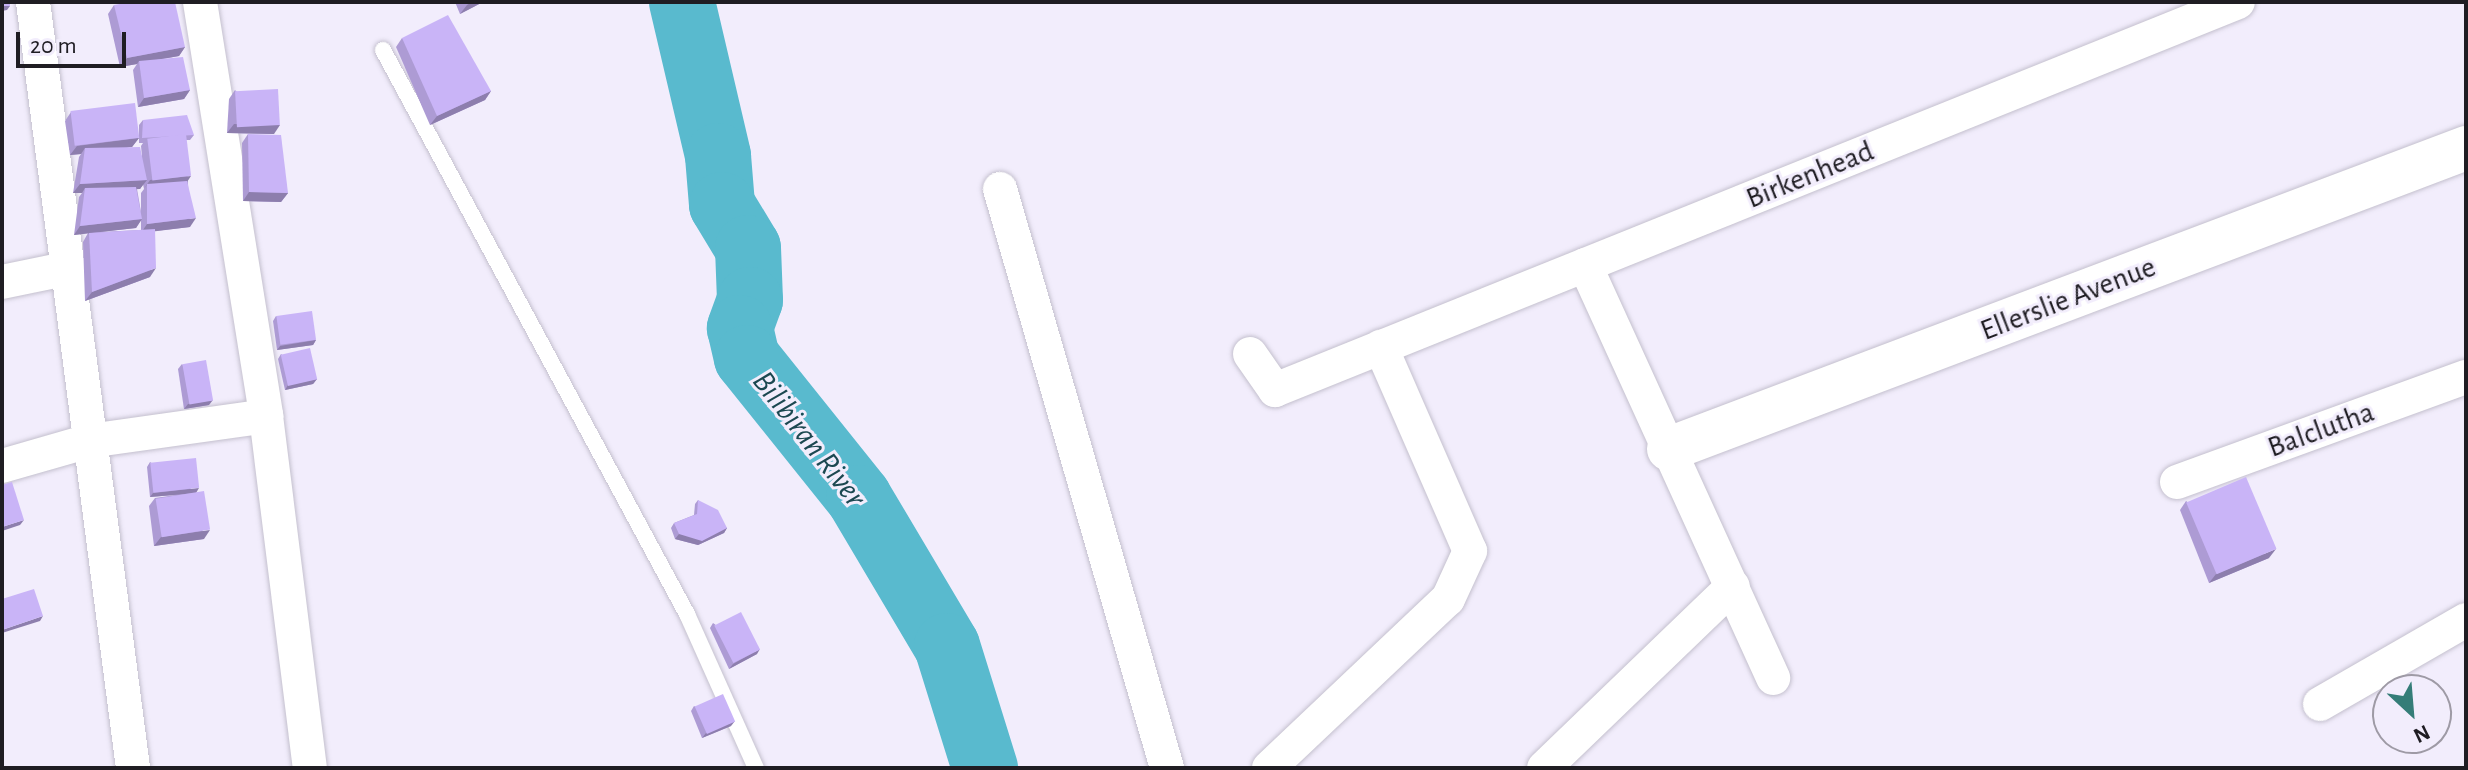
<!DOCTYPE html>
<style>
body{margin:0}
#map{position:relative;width:2468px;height:770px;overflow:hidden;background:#f2edfc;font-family:"Alegreya Sans",sans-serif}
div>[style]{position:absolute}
.river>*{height:66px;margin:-33px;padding:0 33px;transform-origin:33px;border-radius:33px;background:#59bace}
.roads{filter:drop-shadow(0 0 2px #c4c0ce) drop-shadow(0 0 2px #c4c0ce)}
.lane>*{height:16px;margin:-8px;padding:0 8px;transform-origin:8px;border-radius:8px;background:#fff}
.street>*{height:34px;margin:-17px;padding:0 17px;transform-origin:17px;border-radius:17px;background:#fff}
.secondary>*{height:44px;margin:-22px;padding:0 22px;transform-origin:22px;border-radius:22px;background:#fff}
.wall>*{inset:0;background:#ad9bd4}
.shaded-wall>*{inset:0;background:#8d7ead}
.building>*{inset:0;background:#c9b4f7;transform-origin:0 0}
span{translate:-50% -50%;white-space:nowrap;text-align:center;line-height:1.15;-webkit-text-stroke:6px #f2edfc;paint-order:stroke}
.street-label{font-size:30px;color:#1f1d23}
.water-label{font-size:32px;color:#1c4851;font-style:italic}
.frame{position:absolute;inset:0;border:4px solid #1f1d23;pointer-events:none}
.north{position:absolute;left:2372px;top:674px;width:80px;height:80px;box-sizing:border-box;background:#f2edfc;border:2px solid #9e9aa5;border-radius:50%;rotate:154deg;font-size:22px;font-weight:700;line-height:32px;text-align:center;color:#1f1d23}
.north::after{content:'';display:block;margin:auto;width:28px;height:36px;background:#357d78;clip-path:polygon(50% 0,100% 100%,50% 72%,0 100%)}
.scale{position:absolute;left:16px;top:32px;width:110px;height:36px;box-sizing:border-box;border:4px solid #1f1d23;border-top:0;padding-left:10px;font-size:24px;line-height:28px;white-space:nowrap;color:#1f1d23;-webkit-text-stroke:6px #f2edfc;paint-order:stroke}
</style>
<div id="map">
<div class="river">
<div style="left:682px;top:2px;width:158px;rotate:76.8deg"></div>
<div style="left:718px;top:156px;width:49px;rotate:85.3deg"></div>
<div style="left:722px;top:205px;width:50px;rotate:58.8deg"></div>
<div style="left:748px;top:248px;width:52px;rotate:87.8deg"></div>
<div style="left:750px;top:300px;width:30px;rotate:110deg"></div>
<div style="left:740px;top:328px;width:31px;rotate:77deg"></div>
<div style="left:747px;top:358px;width:179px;rotate:51.3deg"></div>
<div style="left:859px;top:498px;width:172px;rotate:59.3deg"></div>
<div style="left:947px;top:646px;width:128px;rotate:72.7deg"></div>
</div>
<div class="roads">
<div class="lane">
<div style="left:383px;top:50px;width:641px;rotate:61.68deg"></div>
<div style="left:687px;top:614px;width:169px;rotate:65.9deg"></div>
</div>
<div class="street">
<div style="left:33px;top:2px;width:772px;rotate:82.56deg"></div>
<div style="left:200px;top:2px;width:419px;rotate:80.9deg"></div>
<div style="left:266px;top:416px;width:355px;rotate:82.9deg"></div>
<div style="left:1000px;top:189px;width:603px;rotate:73.91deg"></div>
<div style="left:1585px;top:265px;width:454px;rotate:65.5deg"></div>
<div style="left:2px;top:282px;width:64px;rotate:-11.7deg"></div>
<div style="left:1250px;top:354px;width:44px;rotate:55.2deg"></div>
<div style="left:1275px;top:390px;width:1038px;rotate:-21.94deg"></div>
<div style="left:2px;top:466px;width:91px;rotate:-16deg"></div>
<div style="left:89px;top:441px;width:179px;rotate:-8deg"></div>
<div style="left:2177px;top:482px;width:307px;rotate:-20deg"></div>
<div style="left:2320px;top:704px;width:168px;rotate:-29.9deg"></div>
<div style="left:1269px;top:768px;width:246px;rotate:-43.4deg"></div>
<div style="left:1448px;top:599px;width:53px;rotate:-65.4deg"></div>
<div style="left:1470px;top:551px;width:223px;rotate:-113.6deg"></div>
<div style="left:1544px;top:768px;width:262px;rotate:-43.9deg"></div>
</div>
<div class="secondary">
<div style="left:1669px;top:449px;width:852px;rotate:-20.69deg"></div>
</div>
</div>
<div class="wall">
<div style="clip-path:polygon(455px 2px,483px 2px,460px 14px)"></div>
<div style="clip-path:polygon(114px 5px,185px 47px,179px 56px,163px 59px,190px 90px,184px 99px,138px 107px,133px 70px,137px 64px,120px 67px,108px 14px)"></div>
<div style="clip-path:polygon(402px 38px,491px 91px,485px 100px,430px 125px,396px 47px)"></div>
<div style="clip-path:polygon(235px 90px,274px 134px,227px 133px,229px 99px)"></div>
<div style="clip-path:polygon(evenodd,71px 112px,139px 138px,132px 147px,127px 147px,142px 156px,141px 146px,143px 143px,139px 143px,139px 125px,143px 120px,194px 135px,190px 140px,186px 140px,190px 227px,155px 231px,150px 277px,85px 301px,83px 242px,88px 233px,74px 235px,79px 197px,82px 193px,73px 193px,79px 157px,81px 154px,70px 155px,65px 121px,71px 112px,143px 184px,144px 189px,141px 193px,141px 212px,137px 189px,140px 189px,143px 184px,71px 112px,141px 220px,141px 230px,99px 232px,136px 228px,141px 220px)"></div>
<div style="clip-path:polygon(248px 134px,288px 193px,281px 202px,243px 201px,242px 143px)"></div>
<div style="clip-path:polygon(276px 316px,316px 340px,313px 345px,277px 350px,273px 321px)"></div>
<div style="clip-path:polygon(281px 354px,317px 379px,313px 384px,285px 390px,278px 359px)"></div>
<div style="clip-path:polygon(182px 364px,209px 405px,184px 409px,178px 369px)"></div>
<div style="clip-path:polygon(150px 462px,196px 492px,204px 539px,154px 546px,149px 506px,155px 498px,176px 495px,150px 497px,147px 467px)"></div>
<div style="clip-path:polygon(698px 500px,727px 528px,724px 533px,698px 545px,675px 539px,671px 528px,674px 523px,694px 515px,695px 504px)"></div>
<div style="clip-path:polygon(2186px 501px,2269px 558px,2209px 583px,2180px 510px)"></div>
<div style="clip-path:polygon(713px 623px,757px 654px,729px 669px,710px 628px)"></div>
<div style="clip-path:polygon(694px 706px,731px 726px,702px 738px,691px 711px)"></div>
</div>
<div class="shaded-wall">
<div style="clip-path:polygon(472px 2px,483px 2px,460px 14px,467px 5px)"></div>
<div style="clip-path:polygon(2px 6px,10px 6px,7px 10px,2px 11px)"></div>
<div style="clip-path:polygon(185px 47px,179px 56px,139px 63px,139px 61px,137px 64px,120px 67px,127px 58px)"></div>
<div style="clip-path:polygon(190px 90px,184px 99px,138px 107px,144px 98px)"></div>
<div style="clip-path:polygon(491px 91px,485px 100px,430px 125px,437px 116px)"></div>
<div style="clip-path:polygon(234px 124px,280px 125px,274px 134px,227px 133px)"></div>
<div style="clip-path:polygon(139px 138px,132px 147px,85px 153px,85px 148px,81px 154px,70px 155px,77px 146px)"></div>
<div style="clip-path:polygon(191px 176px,185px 185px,147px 184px,144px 189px,150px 180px)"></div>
<div style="clip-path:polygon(147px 180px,140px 189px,85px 192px,85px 188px,82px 193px,73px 193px,80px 184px)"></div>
<div style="clip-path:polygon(249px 192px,288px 193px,281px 202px,243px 201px)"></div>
<div style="clip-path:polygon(196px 218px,190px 227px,141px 233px,147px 224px)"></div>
<div style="clip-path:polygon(142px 219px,136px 228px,74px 235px,80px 226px)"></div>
<div style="clip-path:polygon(156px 268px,150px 277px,85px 301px,92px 292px)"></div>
<div style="clip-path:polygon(316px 340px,313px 345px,277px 350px,280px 346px)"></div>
<div style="clip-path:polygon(317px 379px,313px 384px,285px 390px,288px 385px)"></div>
<div style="clip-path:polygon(213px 400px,209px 405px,184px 409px,188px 404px)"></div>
<div style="clip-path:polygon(199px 488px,196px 493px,150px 497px,153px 493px)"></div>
<div style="clip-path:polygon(24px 520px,20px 525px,2px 531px,2px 527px)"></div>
<div style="clip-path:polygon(727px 528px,724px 533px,698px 545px,675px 539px,679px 534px)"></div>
<div style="clip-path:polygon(210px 530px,204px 539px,154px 546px,161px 537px)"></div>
<div style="clip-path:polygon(2276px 549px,2269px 558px,2209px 583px,2216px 574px)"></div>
<div style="clip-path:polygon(43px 616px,40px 621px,2px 633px,2px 630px)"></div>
<div style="clip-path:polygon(760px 649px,757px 654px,729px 669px,733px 664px)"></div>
<div style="clip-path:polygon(735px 721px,731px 726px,702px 738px,706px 733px)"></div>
</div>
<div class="building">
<div style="left:2px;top:2px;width:8px;height:4px"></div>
<div style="clip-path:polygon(130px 2px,175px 2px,185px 47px,127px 58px,114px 5px)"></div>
<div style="clip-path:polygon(448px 15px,491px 91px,437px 116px,402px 38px)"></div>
<div style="clip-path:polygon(183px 57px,190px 90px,144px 98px,139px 61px)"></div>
<div style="left:278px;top:89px;width:36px;height:43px;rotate:87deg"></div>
<div style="left:135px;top:103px;width:35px;height:65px;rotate:83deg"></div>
<div style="clip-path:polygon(187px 115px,194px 135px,142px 138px,143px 120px)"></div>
<div style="left:186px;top:134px;width:42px;height:39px;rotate:83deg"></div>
<div style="clip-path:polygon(248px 134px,281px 135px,288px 193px,249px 192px)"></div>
<div style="clip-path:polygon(140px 147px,147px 180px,80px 184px,85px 148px)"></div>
<div style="clip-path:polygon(187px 181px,196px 218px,147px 224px,147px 184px)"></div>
<div style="clip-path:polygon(136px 187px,142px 219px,80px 226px,85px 188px)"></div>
<div style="clip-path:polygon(155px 229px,156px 268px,92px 292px,89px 233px)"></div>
<div style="left:312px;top:311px;width:29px;height:36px;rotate:82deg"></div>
<div style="left:310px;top:348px;width:32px;height:30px;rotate:77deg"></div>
<div style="left:206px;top:360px;width:41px;height:24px;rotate:80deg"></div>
<div style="left:196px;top:458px;width:30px;height:46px;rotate:84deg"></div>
<div style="left:2246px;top:477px;width:78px;height:65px;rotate:67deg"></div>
<div style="clip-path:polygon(12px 482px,24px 520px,2px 527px,2px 485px)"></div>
<div style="left:204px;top:491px;width:39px;height:49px;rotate:81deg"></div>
<div style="clip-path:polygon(698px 500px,718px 510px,727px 528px,702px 541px,679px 534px,674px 523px,697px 514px)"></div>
<div style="clip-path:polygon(34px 589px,43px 616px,2px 630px,2px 599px)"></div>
<div style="left:741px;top:612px;width:42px;height:30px;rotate:63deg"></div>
<div style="left:723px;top:694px;width:30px;height:31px;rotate:66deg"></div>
</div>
<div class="street-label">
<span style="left:1810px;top:175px;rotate:-22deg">Birkenhead</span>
<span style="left:2068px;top:299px;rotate:-21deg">Ellerslie Avenue</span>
<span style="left:2321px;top:430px;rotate:-20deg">Balclutha</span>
</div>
<div class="water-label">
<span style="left:809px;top:439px;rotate:52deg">Bilibiran River</span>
</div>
<div class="frame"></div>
<div class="north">N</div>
<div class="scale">20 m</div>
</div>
